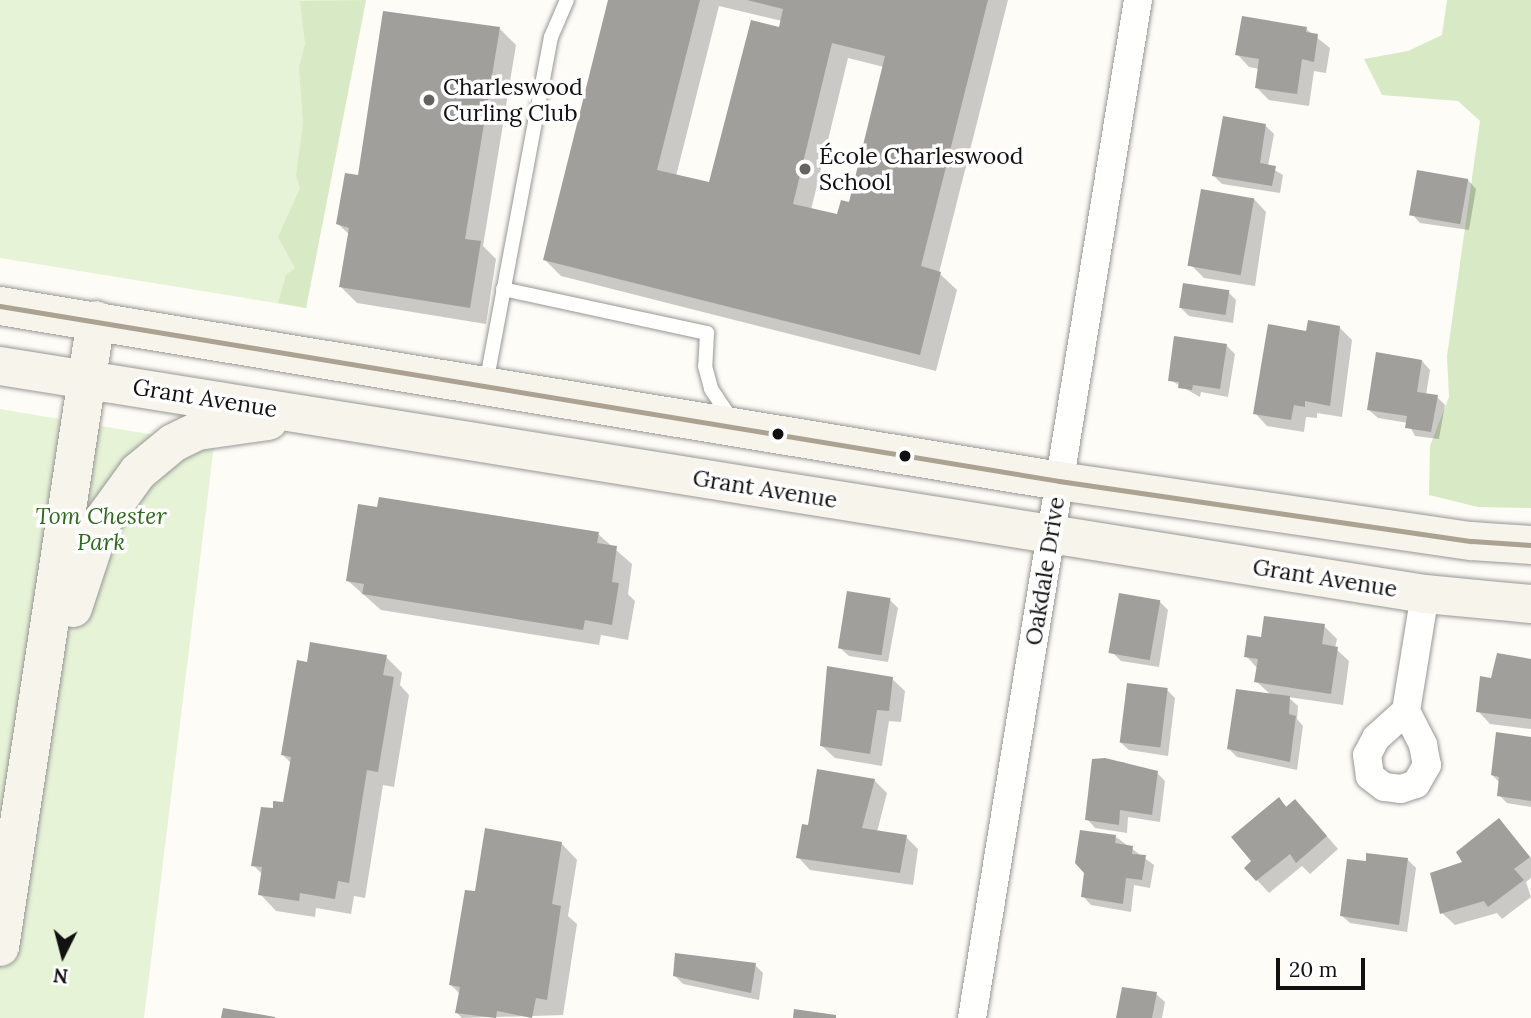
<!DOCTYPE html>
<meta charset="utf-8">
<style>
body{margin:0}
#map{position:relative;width:1531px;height:1018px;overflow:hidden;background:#fdfcf7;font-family:Lora,serif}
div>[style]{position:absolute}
.green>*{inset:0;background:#e7f3d7}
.forest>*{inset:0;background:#d8eac5}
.shadow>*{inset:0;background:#0003}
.building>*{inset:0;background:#a19f9c;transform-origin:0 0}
.roads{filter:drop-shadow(0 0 2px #979795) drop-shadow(0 0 2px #979795)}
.service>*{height:14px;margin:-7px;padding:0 7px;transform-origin:7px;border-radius:7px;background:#fffffe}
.minor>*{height:28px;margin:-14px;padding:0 14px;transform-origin:14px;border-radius:14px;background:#fffffe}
.secondary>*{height:38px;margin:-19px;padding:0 19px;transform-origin:19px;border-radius:19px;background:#f6f4eb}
.bus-1>*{height:5px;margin:-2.5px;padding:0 2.5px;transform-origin:2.5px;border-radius:2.5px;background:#aca292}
.dots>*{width:19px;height:19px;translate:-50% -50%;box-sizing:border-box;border:4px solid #fff;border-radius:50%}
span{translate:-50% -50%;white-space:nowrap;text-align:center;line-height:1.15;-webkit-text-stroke:7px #fff;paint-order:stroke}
.poi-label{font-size:23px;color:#111}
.left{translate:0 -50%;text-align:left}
.street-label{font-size:23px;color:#111}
.park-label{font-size:23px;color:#2f6b1f;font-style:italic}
.north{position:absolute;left:28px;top:920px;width:70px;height:70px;-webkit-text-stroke:5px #fff;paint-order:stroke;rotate:186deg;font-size:19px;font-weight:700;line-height:28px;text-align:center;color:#111}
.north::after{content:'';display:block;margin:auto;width:24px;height:32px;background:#111;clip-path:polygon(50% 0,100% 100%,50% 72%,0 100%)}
.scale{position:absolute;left:1276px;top:958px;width:89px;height:32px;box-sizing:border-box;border:4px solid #111;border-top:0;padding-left:9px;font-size:21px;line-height:24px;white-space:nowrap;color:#111;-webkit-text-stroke:5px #fff;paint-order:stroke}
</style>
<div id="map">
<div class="green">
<div style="clip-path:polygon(0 0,366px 0,306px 308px,0 258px)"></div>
<div style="clip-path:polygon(0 409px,214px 445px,144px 1018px,0 1018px)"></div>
</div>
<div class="forest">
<div style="clip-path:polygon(366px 0,306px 308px,278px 303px,286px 275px,295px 268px,278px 237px,300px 188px,296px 175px,303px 123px,299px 67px,305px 44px,300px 1px)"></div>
<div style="clip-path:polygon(1447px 0,1531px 0,1531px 508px,1478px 507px,1429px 495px,1430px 446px,1449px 397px,1447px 356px,1480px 121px,1458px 101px,1382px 95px,1364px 59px,1408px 51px,1442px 35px)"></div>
</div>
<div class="shadow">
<div style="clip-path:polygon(evenodd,610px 0,1008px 0,939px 273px,957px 290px,936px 371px,561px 276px,545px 260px,610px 0,719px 6px,782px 21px,711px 184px,676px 176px,719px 6px,610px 0,848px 58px,884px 67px,850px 204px,838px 216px,811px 210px,848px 58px)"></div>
<div style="clip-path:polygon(500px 29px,516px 45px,483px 246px,496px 259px,486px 324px,357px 303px,341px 287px,350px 235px,338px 224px)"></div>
<div style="clip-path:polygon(1306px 29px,1330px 48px,1326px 73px,1314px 71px,1309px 106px,1269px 100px,1257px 88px,1259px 69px,1249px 67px,1237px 54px)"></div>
<div style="clip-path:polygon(1266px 126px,1274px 134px,1268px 166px,1283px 175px,1280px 193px,1222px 184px,1214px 176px)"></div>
<div style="clip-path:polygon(1468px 180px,1476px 189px,1469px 230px,1420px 223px,1412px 214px)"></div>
<div style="clip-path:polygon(1254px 199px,1266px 212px,1255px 286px,1204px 278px,1191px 265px)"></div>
<div style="clip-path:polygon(1228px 292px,1236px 300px,1233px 323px,1189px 316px,1181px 308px)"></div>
<div style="clip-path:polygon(1339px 327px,1352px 340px,1342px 417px,1317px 413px,1317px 418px,1306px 417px,1304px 432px,1267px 426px,1255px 413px,1307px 333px)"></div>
<div style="clip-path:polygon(1226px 345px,1235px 354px,1228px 397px,1201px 392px,1200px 397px,1170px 380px)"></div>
<div style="clip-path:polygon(1422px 361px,1430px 370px,1426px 395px,1437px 397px,1445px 405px,1439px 439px,1415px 436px,1408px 423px,1378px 418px,1369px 410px)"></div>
<div style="clip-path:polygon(598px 534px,632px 564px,628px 594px,635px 601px,628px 640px,601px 635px,599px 645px,381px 610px,347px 580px)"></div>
<div style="clip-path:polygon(889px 599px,898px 608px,888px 662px,849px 656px,840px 648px)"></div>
<div style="clip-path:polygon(1159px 601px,1168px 610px,1159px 667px,1121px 661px,1112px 652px)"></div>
<div style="clip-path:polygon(1324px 626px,1337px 639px,1335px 648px,1349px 661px,1343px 705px,1288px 697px,1298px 706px,1297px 719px,1303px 726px,1297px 770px,1237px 757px,1229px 749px,1271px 695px,1256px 681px,1258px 669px,1246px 656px,1262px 638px)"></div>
<div style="clip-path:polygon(386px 657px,402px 673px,400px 685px,409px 695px,394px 787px,383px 785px,365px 898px,354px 896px,351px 914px,316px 908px,315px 917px,276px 911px,260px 894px,263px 875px,253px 865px,274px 810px,285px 804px,292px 764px,283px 755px,308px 664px)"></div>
<div style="clip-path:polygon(1531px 660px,1531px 729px,1490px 724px,1478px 711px)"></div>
<div style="clip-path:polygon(892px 679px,905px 691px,901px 722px,889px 721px,882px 766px,835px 758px,822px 746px)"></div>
<div style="clip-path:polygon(1167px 690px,1175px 698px,1168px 756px,1129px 750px,1120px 742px)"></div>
<div style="clip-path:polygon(1531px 740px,1531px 807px,1507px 803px,1499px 795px,1500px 783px,1492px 775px)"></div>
<div style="clip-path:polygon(1094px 761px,1124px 762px,1131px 768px,1157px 773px,1165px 781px,1160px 822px,1128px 817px,1127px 833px,1095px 828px,1087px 819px)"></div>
<div style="clip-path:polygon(874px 780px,887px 793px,877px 832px,906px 837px,918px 849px,913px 885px,810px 870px,798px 857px,810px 827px)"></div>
<div style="clip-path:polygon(1279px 799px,1288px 808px,1308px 814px,1338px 849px,1310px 874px,1302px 866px,1269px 893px,1257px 880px,1254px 861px)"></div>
<div style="clip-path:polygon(1499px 820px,1531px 858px,1531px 878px,1526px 882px,1531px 897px,1502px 919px,1497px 913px,1455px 925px,1442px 913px,1465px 863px)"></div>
<div style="clip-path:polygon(1116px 837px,1154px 865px,1150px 888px,1134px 885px,1131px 912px,1091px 905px,1083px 896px)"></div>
<div style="clip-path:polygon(561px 843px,577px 860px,568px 916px,577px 924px,563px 1015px,462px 1018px,457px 1013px,460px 994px,450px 984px,477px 893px)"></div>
<div style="clip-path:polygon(1407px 859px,1416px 868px,1407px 932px,1350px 923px,1341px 915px,1367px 863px)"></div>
<div style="clip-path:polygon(755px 965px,763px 973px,759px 1000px,683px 984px,674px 975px)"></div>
<div style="clip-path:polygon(1156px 994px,1165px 1002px,1162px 1018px,1118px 1018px)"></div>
</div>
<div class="building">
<div style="clip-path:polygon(evenodd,608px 0,700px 0,657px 170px,709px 182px,751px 20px,779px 27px,783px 9px,747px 0,988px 0,921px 266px,941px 272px,920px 355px,543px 260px,608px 0,832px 43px,885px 56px,849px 202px,841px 200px,837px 214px,793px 204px,832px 43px)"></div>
<div style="clip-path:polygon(383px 11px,500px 27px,465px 239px,481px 241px,470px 308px,339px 287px,349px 228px,336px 224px,345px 173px,358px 175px)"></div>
<div style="clip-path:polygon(1242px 16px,1307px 27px,1306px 32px,1318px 34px,1314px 62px,1302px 59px,1297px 94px,1255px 88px,1259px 59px,1235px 55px)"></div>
<div style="clip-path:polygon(1223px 116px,1266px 124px,1260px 163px,1276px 166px,1272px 186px,1212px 176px)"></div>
<div style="left:1417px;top:170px;width:52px;height:46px;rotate:10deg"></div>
<div style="left:1201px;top:189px;width:54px;height:78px;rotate:10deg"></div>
<div style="left:1183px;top:283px;width:47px;height:25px;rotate:9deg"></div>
<div style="clip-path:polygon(1308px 320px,1340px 326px,1330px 406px,1305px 401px,1305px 407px,1294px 405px,1291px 420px,1253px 414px,1268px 324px,1306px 331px)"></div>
<div style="clip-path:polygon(1174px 336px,1227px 344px,1220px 389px,1193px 385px,1192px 390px,1178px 388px,1179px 382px,1168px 381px)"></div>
<div style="clip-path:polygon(1376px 352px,1422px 360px,1417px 392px,1438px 395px,1431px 432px,1405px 428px,1407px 416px,1367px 410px)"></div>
<div style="clip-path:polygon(379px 497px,599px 532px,597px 543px,617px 546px,612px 582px,619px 583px,612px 625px,585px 620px,583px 630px,362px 594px,364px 584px,346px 581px,358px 504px,377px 507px)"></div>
<div style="left:847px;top:591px;width:44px;height:58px;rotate:9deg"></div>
<div style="left:1119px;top:593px;width:42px;height:61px;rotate:10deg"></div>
<div style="clip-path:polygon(1264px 616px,1325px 624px,1322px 644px,1338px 647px,1331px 694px,1254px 682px,1258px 659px,1244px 657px,1247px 635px,1261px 637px)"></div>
<div style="clip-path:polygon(310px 642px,387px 655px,383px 675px,394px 677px,378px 772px,367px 770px,349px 883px,338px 881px,335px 899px,300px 893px,299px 901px,258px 895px,262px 867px,251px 866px,261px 807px,273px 808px,273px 801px,283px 802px,291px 757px,281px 755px,297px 660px,307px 662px)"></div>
<div style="clip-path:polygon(1497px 653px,1531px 659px,1531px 719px,1476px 712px,1480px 676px,1491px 678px)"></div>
<div style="clip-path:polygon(827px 666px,893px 677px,889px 711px,877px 710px,870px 754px,820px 746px)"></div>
<div style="left:1127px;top:683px;width:41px;height:60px;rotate:7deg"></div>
<div style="clip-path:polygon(1236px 689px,1290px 696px,1289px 714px,1296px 716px,1290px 762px,1227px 749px)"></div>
<div style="clip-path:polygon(1496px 732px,1531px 737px,1531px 801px,1497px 796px,1499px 777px,1491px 775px)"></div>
<div style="clip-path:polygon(1105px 758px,1158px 771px,1152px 815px,1120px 810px,1119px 825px,1085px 820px,1092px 759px)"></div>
<div style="clip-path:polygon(817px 769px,875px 779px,862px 828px,907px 835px,900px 873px,796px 858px,802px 824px,808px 825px)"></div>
<div style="clip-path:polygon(1279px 797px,1286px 807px,1295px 799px,1327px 836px,1296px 863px,1290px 854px,1256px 881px,1244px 868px,1251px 861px,1231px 837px)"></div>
<div style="clip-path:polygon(1499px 818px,1530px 857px,1514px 869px,1524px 880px,1488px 907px,1484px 901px,1440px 914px,1430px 873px,1462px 862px,1456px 852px)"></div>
<div style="clip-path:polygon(485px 828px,562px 842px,552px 904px,561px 906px,547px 1000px,536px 998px,532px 1018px,497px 1011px,496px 1018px,455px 1013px,460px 987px,449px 985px,465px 890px,475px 891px)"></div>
<div style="clip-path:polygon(1080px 830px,1116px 835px,1115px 843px,1133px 846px,1132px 854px,1146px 855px,1142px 880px,1126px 878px,1123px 904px,1081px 897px,1084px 873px,1075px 863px)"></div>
<div style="clip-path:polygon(1366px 853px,1408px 858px,1399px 925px,1340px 916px,1347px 859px,1366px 861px)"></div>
<div style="clip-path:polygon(675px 953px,756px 963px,751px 993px,673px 976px)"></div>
<div style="clip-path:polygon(1122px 987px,1157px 992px,1152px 1018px,1116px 1018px)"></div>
<div style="clip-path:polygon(223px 1008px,275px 1017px,275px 1018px,221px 1018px)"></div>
<div style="clip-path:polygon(794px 1009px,836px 1015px,836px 1018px,793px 1018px)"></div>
</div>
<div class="roads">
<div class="service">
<div style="left:503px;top:289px;width:209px;rotate:12.2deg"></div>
<div style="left:707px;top:333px;width:33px;rotate:93deg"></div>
<div style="left:705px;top:366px;width:24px;rotate:75deg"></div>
<div style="left:711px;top:389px;width:37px;rotate:56deg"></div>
<div style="left:486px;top:384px;width:353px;rotate:-79.4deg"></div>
<div style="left:551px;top:37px;width:40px;rotate:-66.6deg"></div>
</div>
<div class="minor">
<div style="left:1406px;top:711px;width:38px;rotate:63deg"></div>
<div style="left:1423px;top:745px;width:20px;rotate:79deg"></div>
<div style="left:1427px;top:765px;width:22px;rotate:120deg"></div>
<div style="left:1416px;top:784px;width:16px;rotate:162deg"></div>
<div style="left:1401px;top:789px;width:17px;rotate:-173deg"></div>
<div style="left:1384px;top:787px;width:18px;rotate:-142deg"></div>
<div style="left:1370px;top:776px;width:21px;rotate:-98deg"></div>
<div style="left:1367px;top:755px;width:19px;rotate:-62deg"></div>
<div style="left:1376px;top:738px;width:40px;rotate:-42deg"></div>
<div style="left:1406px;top:711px;width:119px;rotate:-80.8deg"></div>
<div style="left:972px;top:1018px;width:1031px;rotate:-80.74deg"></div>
</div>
<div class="secondary">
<div style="left:0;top:306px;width:1073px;rotate:9.38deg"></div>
<div style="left:1059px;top:481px;width:417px;rotate:8.3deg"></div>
<div style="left:1472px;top:541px;width:59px;rotate:3.9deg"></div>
<div style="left:0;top:366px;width:1443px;rotate:9.09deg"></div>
<div style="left:1425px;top:594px;width:106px;rotate:5.4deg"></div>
<div style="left:73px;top:608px;width:89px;rotate:-71.8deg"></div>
<div style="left:101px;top:523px;width:63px;rotate:-54deg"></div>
<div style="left:138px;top:472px;width:45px;rotate:-39.6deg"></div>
<div style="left:173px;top:443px;width:28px;rotate:-26deg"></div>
<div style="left:198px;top:431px;width:71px;rotate:-8.1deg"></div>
<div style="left:0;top:947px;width:634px;rotate:-81.3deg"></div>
</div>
</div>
<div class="bus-1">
<div style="left:0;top:306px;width:1073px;rotate:9.38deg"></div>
<div style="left:1059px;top:481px;width:417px;rotate:8.3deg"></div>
<div style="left:1472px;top:541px;width:59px;rotate:3.9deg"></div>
</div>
<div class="dots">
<div style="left:429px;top:100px;background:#646362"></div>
<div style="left:805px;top:169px;background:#646362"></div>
<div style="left:778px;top:434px;background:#111"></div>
<div style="left:905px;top:456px;background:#111"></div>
</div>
<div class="poi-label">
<span class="left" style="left:443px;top:100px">Charleswood<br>Curling Club</span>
<span class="left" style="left:819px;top:169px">École Charleswood<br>School</span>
</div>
<div class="street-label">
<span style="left:205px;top:398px;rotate:9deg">Grant Avenue</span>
<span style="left:765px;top:489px;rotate:9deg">Grant Avenue</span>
<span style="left:1045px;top:571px;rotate:-81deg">Oakdale Drive</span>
<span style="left:1325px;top:578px;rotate:9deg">Grant Avenue</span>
</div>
<div class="park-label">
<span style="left:101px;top:529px">Tom Chester<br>Park</span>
</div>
<div class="north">N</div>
<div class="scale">20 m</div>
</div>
